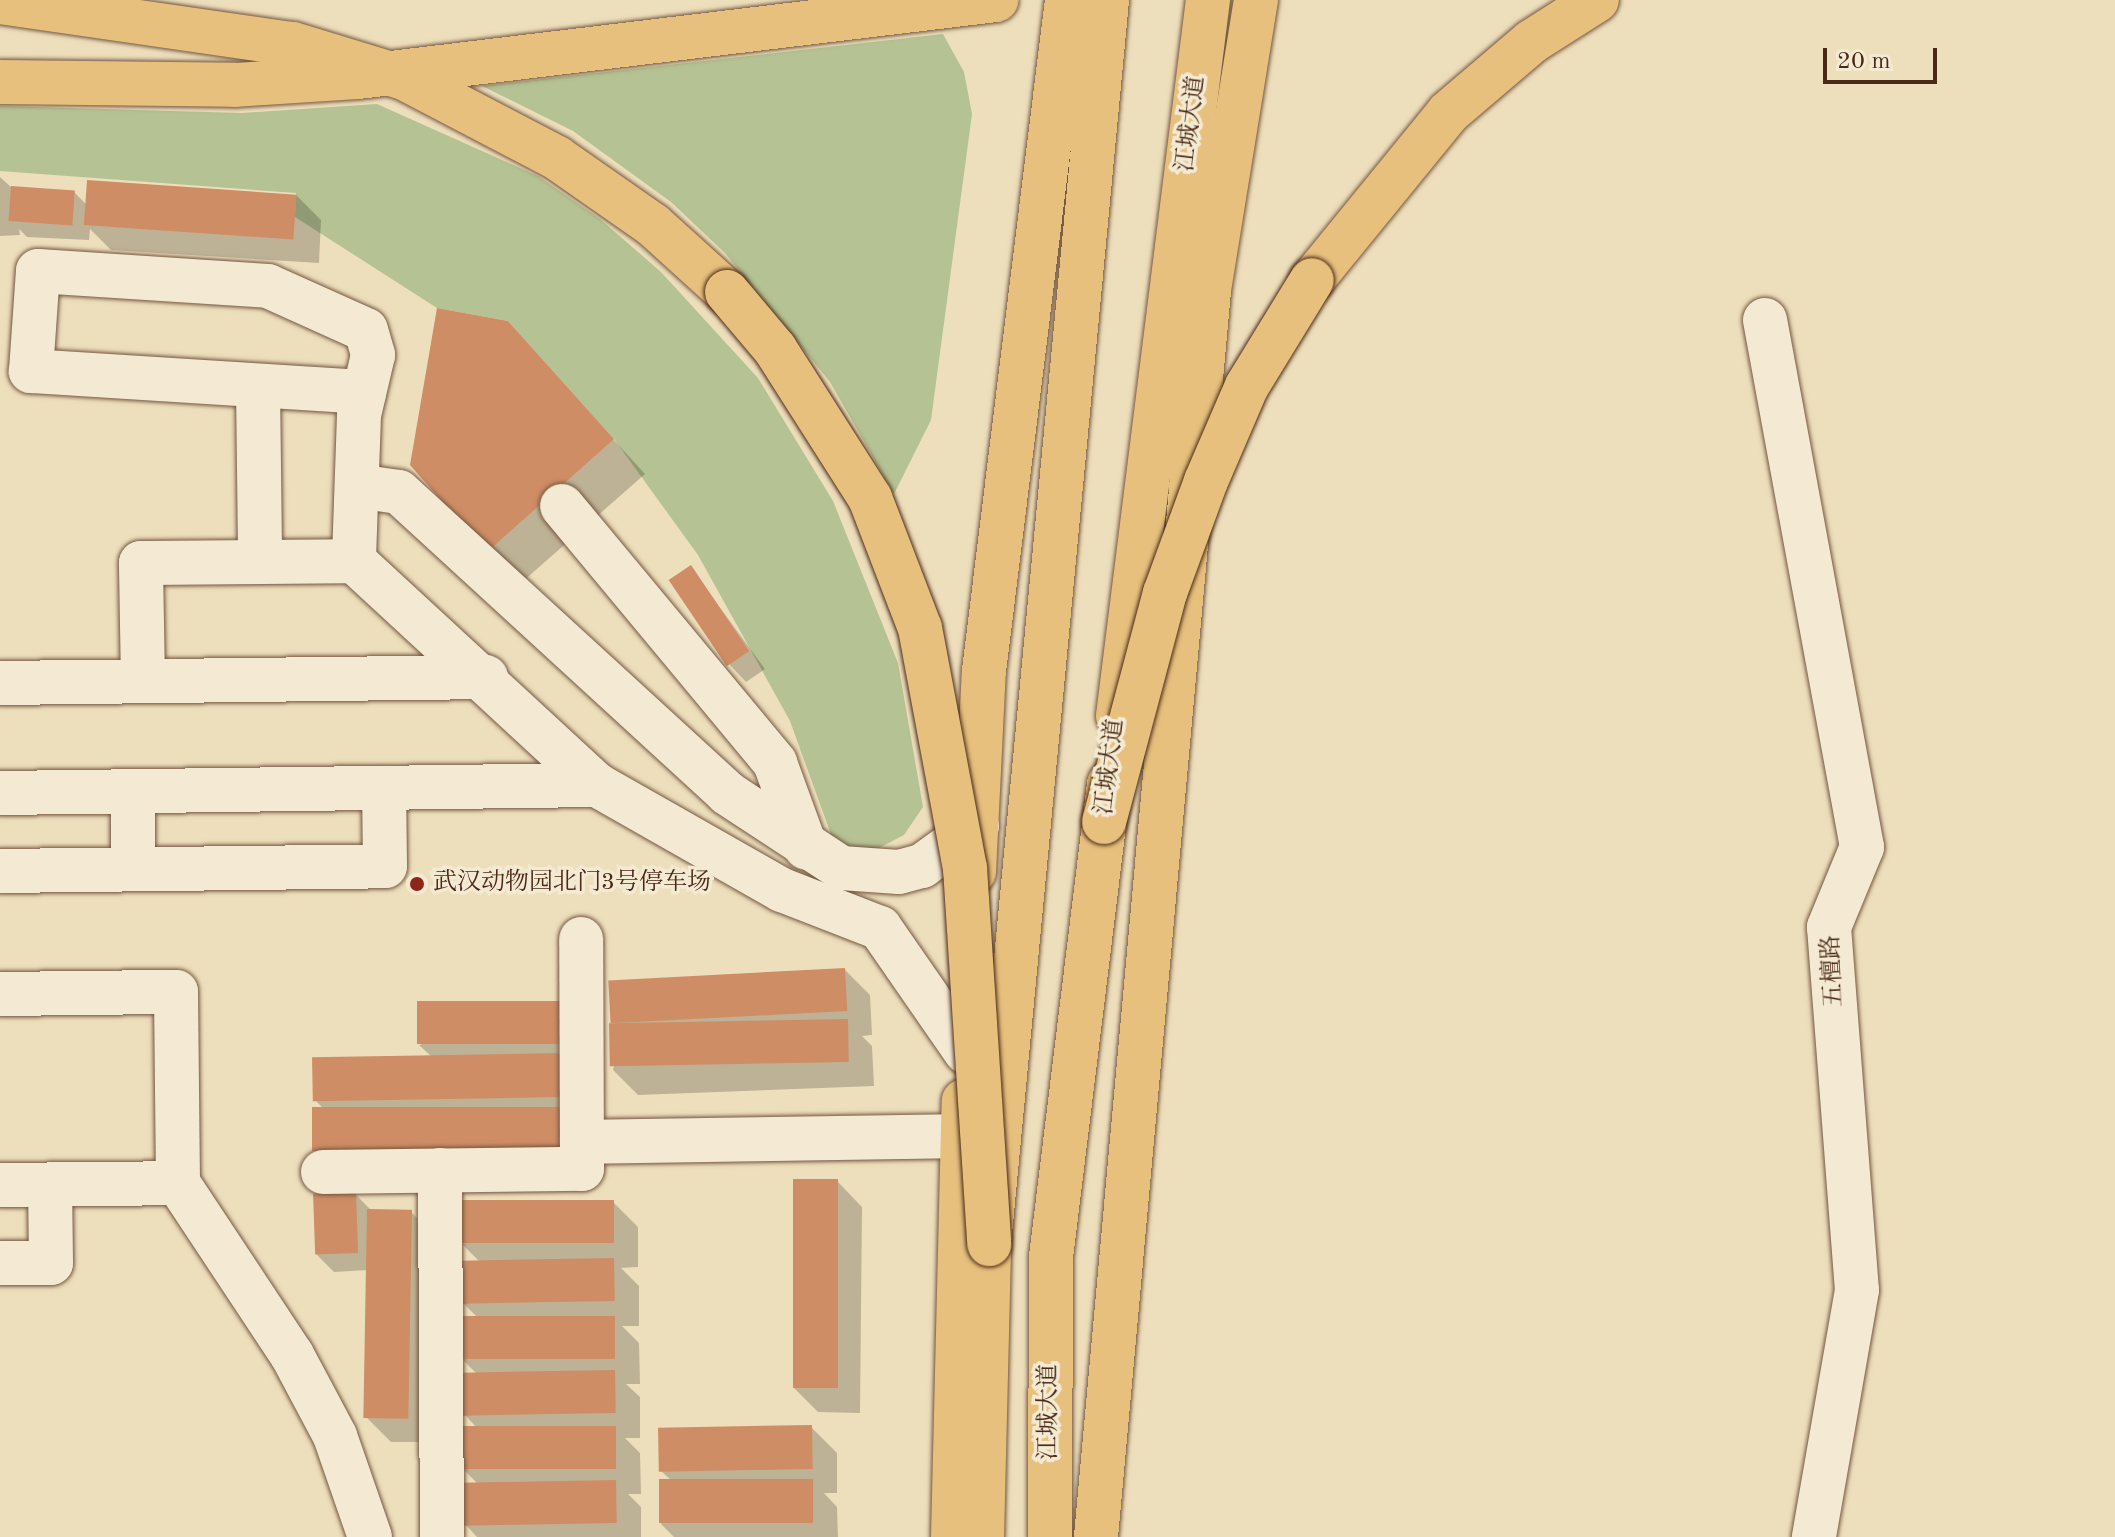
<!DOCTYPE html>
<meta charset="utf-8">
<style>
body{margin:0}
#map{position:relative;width:2115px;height:1537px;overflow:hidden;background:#eedfbc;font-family:"Old Standard TT","Noto Serif SC",serif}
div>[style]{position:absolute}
.green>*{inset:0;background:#b5c293}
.shadow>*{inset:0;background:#0003}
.building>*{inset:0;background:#cf8d65;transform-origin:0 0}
.roads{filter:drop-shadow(0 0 2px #735640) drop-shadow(0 0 2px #735640)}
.minor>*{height:44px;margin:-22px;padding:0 22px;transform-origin:22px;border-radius:22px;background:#f4ead3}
.major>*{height:44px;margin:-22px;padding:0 22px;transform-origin:22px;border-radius:22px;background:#e7c07e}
.highway>*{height:44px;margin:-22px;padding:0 22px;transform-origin:22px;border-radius:22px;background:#e7c07e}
.bridges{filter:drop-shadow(0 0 2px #4a2916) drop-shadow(0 0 2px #4a2916)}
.highway-bridge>*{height:44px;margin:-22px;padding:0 22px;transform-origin:22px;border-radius:22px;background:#e7c07e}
.dots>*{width:22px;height:22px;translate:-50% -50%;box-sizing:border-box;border:4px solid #f4ead3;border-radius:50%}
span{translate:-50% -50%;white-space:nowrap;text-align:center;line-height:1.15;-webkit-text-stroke:7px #f4ead3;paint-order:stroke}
.street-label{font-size:24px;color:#4a2916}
.poi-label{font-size:24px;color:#4a2916}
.left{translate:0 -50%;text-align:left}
.scale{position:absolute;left:1823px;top:48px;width:114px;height:36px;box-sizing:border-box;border:4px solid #4a2916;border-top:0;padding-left:10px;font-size:24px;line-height:28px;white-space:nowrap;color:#4a2916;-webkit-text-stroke:6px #f4ead3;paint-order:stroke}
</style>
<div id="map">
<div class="green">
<div style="clip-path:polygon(943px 34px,964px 72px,972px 114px,931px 420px,894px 494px,830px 382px,725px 253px,671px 202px,573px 131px,482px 86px)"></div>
<div style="clip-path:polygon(377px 104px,538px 176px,600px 219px,661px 272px,758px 378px,833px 501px,898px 663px,923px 807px,904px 835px,873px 851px,836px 848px,790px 721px,698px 555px,614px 439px,508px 321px,437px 308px,295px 217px,296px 193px,0 171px,0 106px,242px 113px)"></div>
</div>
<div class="shadow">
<div style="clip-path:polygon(0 177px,12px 188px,74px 192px,87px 205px,296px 195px,321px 220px,319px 263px,111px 250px,90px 229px,89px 240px,27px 237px,19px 229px,20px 235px,0 236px)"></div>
<div style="clip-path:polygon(507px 323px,645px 474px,521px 583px,488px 550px)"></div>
<div style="clip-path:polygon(691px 568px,765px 669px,746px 682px,730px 665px)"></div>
<div style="clip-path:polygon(845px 970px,870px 995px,872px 1035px,862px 1036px,872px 1046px,874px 1086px,638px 1095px,613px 1070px,622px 1030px,611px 1019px)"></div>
<div style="clip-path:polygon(561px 1002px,587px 1135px,327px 1112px,314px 1099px,432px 1057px,419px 1045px)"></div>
<div style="clip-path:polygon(837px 1181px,862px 1207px,860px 1413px,818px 1412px,793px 1387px)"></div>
<div style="clip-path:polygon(355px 1194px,372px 1211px,411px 1212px,436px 1237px,434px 1442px,391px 1442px,366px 1417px,368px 1270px,334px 1272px,317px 1255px)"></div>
<div style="clip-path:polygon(613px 1202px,638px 1227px,638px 1267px,621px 1268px,639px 1286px,639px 1326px,622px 1326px,639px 1343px,640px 1384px,626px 1384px,640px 1397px,640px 1438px,625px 1438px,640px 1453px,641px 1494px,628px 1494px,641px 1507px,641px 1537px,477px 1537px,465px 1524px,478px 1484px,464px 1470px,479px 1430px,464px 1414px,477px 1374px,463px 1360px,479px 1319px,463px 1303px,480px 1262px,462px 1244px)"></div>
<div style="clip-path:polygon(811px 1427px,837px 1453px,837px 1493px,824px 1493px,837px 1507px,838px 1537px,674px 1537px,661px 1524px,674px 1483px,660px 1470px)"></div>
</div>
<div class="building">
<div style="left:87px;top:180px;width:210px;height:45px;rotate:4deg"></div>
<div style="left:11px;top:186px;width:64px;height:35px;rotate:4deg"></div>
<div style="clip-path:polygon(437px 308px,508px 321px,614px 439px,487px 552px,410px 465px)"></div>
<div style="left:691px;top:565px;width:104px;height:27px;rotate:56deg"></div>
<div style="left:845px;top:968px;width:43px;height:237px;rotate:87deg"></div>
<div style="left:562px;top:1001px;width:43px;height:145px;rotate:90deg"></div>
<div style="left:848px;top:1019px;width:43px;height:239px;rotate:89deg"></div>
<div style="left:562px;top:1053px;width:44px;height:250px;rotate:89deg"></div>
<div style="left:563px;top:1107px;width:44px;height:251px;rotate:90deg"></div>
<div style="left:793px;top:1179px;width:45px;height:209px"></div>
<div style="left:356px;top:1192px;width:61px;height:43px;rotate:88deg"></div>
<div style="left:614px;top:1200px;width:43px;height:154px;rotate:90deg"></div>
<div style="left:367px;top:1209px;width:45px;height:209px;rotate:1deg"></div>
<div style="left:614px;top:1258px;width:43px;height:154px;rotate:89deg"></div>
<div style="left:615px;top:1316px;width:43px;height:154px;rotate:90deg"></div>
<div style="left:615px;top:1370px;width:43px;height:154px;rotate:89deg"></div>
<div style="left:812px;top:1425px;width:44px;height:154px;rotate:89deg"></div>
<div style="left:616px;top:1426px;width:43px;height:154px;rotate:90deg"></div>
<div style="left:813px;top:1479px;width:44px;height:154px;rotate:90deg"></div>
<div style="left:616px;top:1480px;width:43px;height:154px;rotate:89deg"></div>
</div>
<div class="roads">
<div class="minor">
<div style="left:1765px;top:320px;width:536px;rotate:79.57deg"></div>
<div style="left:1862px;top:847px;width:87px;rotate:112.4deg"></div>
<div style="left:1829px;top:927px;width:364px;rotate:85.6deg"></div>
<div style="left:1857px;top:1290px;width:251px;rotate:99.9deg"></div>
<div style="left:258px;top:386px;width:175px;rotate:89.3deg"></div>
<div style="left:364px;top:392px;width:334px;rotate:-176.4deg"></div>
<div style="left:31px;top:371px;width:100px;rotate:-86deg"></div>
<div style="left:38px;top:271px;width:230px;rotate:3.7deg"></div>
<div style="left:268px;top:286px;width:107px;rotate:24.2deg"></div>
<div style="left:366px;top:330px;width:26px;rotate:74deg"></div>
<div style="left:373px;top:355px;width:62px;rotate:103.1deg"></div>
<div style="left:359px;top:415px;width:146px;rotate:92deg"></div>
<div style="left:354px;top:561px;width:330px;rotate:42.7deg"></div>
<div style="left:597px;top:785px;width:213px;rotate:29.6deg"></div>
<div style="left:782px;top:890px;width:105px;rotate:21.2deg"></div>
<div style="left:880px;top:928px;width:151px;rotate:55.3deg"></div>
<div style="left:357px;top:486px;width:42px;rotate:8.1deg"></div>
<div style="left:399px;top:492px;width:445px;rotate:42.5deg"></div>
<div style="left:727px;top:793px;width:136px;rotate:33.3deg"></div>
<div style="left:841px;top:868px;width:58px;rotate:3.9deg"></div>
<div style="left:899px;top:872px;width:24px;rotate:-15deg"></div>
<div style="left:922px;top:866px;width:68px;rotate:-36deg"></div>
<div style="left:562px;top:506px;width:334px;rotate:50.3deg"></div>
<div style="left:775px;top:763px;width:90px;rotate:70deg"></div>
<div style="left:143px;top:681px;width:118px;rotate:-91deg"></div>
<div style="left:141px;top:563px;width:213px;rotate:-0.5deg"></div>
<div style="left:0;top:683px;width:486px;rotate:-0.7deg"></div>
<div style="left:133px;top:791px;width:78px;rotate:90deg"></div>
<div style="left:0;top:793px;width:597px;rotate:-0.77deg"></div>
<div style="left:0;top:871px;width:385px;rotate:-0.7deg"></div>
<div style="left:385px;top:866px;width:78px;rotate:-90.7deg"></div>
<div style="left:0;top:994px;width:176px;rotate:-0.7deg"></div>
<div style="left:176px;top:992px;width:191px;rotate:89.4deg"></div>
<div style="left:178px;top:1183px;width:206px;rotate:56.5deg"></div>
<div style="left:292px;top:1355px;width:92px;rotate:62deg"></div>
<div style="left:335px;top:1436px;width:107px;rotate:70.9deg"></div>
<div style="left:582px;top:1142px;width:380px;rotate:-0.9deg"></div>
<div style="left:440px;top:1170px;width:367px;rotate:89.7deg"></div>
<div style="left:323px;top:1172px;width:259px;rotate:-0.7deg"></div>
<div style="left:582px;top:1169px;width:230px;rotate:-90.2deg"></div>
<div style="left:0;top:1185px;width:178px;rotate:-0.6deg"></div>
<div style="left:0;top:1263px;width:51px"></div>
<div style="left:51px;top:1263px;width:78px;rotate:-90.7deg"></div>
</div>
<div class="major">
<div style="left:974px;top:872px;width:201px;rotate:-87.2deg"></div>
<div style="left:984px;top:671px;width:676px;rotate:-82.95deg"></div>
<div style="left:953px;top:1537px;width:436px;rotate:-88.6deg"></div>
<div style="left:1096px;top:1537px;width:1252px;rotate:-84.82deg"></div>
<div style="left:1209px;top:290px;width:294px;rotate:-80.8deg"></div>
</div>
<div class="highway">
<div style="left:0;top:2px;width:296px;rotate:8.2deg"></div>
<div style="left:293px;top:44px;width:116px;rotate:17deg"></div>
<div style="left:404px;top:78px;width:173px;rotate:27.6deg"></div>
<div style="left:557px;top:158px;width:117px;rotate:34.9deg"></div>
<div style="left:653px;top:225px;width:100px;rotate:42.2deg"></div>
<div style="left:0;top:82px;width:235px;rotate:0.7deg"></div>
<div style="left:235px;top:85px;width:123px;rotate:-3.7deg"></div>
<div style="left:358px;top:77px;width:643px;rotate:-6.88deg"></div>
<div style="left:1312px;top:280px;width:215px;rotate:-50.8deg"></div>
<div style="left:1448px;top:113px;width:109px;rotate:-40.5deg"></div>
<div style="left:1531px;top:42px;width:78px;rotate:-32.5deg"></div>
<div style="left:1118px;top:716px;width:722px;rotate:-82.84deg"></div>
<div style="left:982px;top:1537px;width:293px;rotate:-88.6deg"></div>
<div style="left:989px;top:1244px;width:1250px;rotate:-84.58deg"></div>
<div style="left:1050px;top:1537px;width:280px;rotate:-89.8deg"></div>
<div style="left:1051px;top:1257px;width:477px;rotate:-83deg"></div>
</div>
</div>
<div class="bridges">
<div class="highway-bridge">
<div style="left:727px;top:292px;width:75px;rotate:49.9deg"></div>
<div style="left:775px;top:349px;width:177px;rotate:57.5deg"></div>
<div style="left:870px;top:498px;width:139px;rotate:69deg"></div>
<div style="left:920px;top:628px;width:244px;rotate:79.4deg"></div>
<div style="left:965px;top:868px;width:377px;rotate:86.3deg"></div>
<div style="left:1104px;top:822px;width:237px;rotate:-75.1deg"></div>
<div style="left:1165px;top:593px;width:119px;rotate:-69.9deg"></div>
<div style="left:1206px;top:481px;width:103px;rotate:-66.7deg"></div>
<div style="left:1247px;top:386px;width:124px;rotate:-58.5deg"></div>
</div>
</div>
<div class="dots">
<div style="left:417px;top:884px;background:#8f2418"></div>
</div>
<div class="street-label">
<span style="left:1192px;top:124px;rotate:-83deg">江城大道</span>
<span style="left:1111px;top:767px;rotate:-83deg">江城大道</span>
<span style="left:1834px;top:971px;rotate:-93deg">五檀路</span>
<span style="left:1050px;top:1412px;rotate:-90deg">江城大道</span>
</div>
<div class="poi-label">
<span class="left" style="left:433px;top:884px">武汉动物园北门3号停车场</span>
</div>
<div class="scale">20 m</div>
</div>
